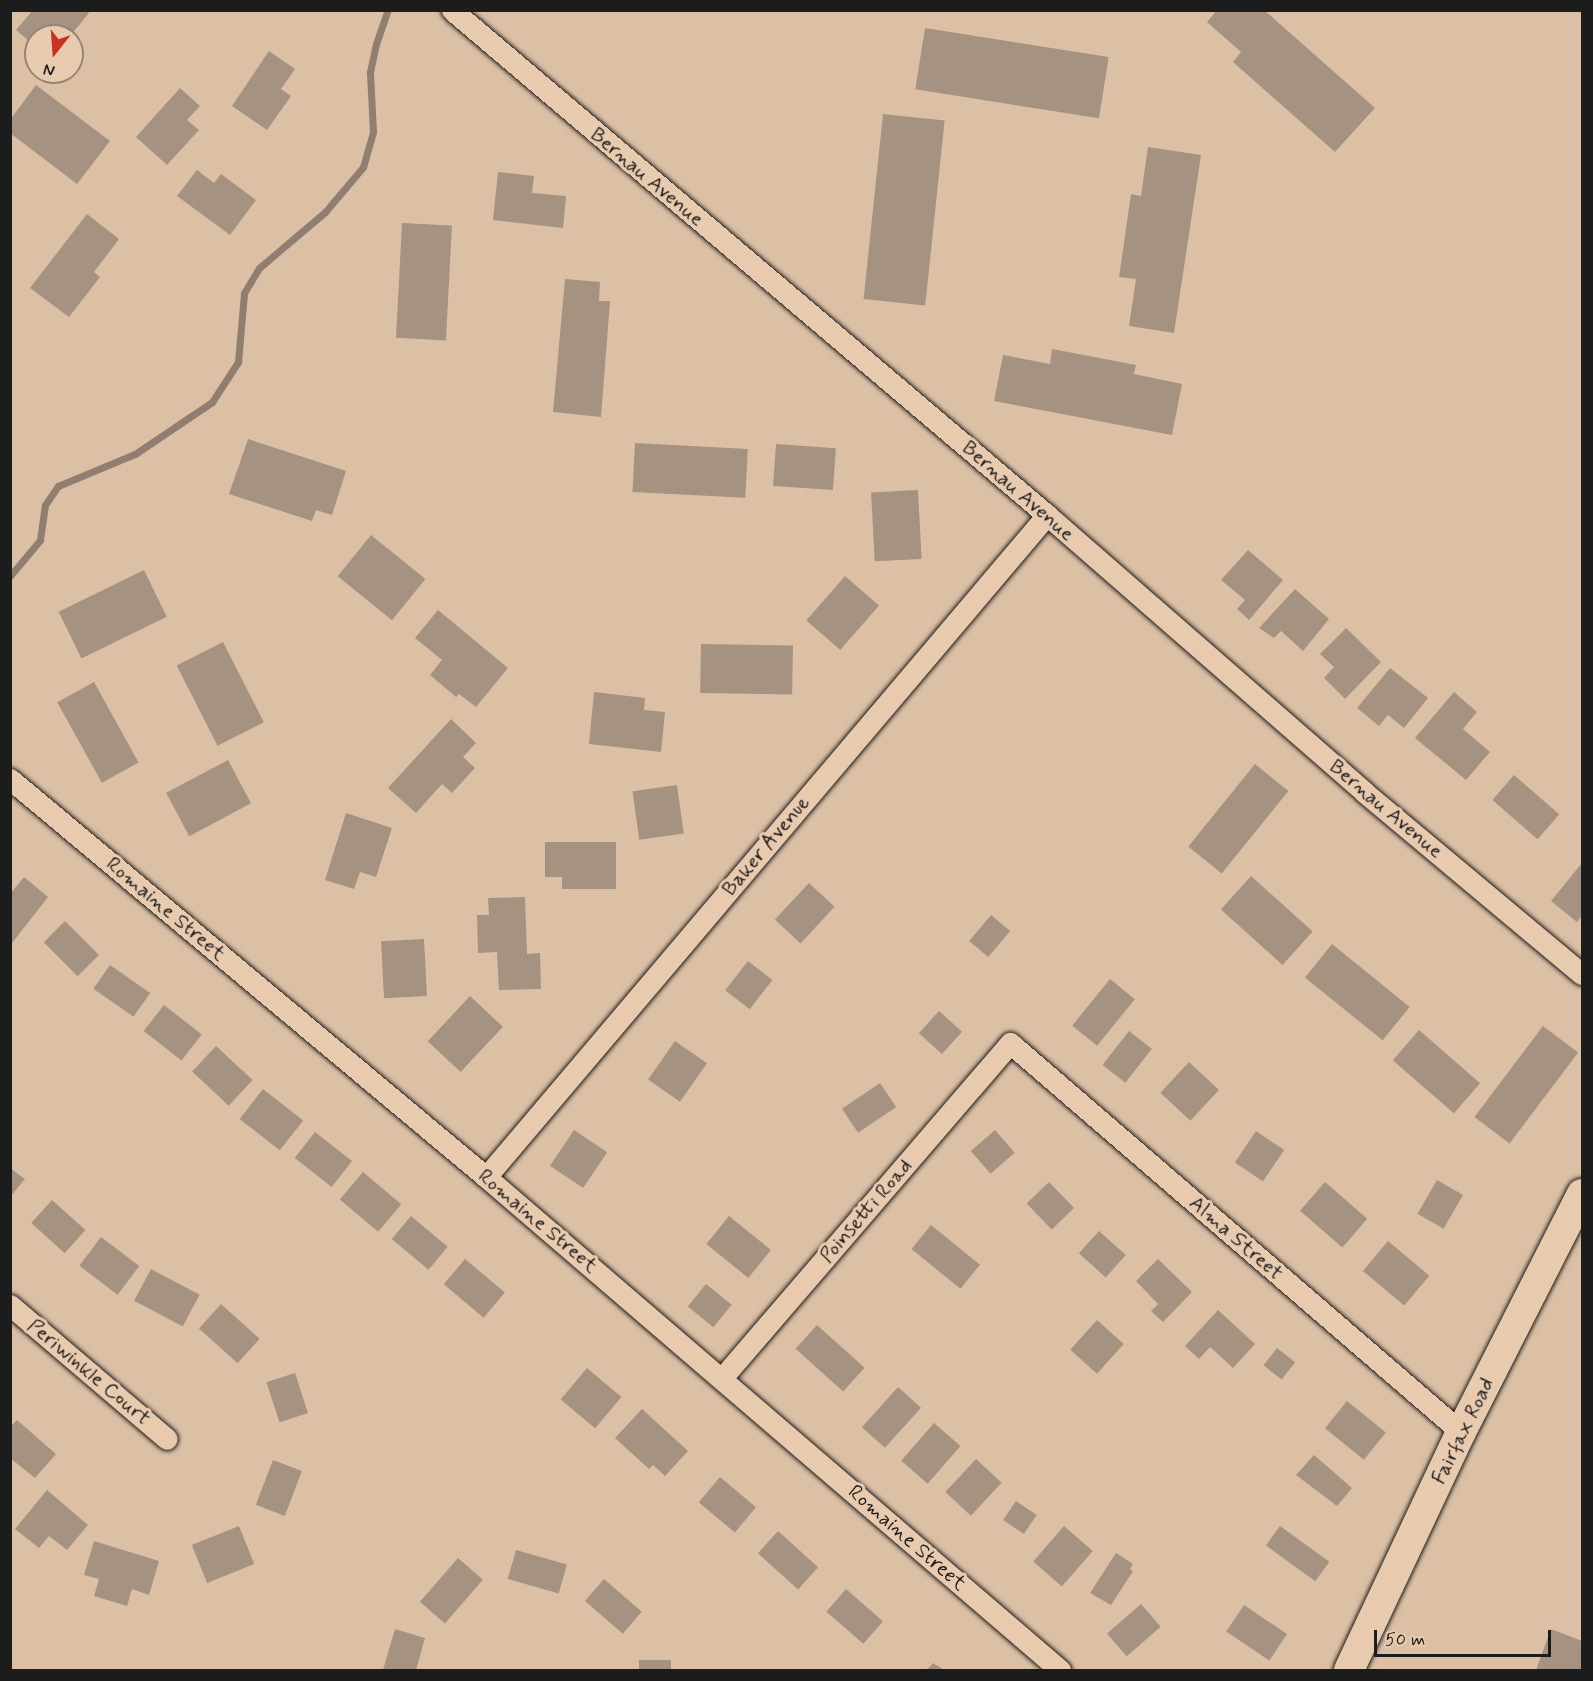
<!DOCTYPE html>
<style>
body{margin:0}
#map{position:relative;width:1593px;height:1681px;overflow:hidden;background:#dcc0a6;font-family:Mynerve,sans-serif}
div>[style]{position:absolute}
.stream>*{height:7px;margin:-3.5px;padding:0 3.5px;transform-origin:3.5px;border-radius:3.5px;background:#907e70}
.building>*{inset:0;background:#a69280;transform-origin:0 0}
.roads{filter:drop-shadow(0 0 2px #1c1c1c) drop-shadow(0 0 2px #1c1c1c)}
.street>*{height:21px;margin:-10.5px;padding:0 10.5px;transform-origin:10.5px;border-radius:10.5px;background:#e8cbaf}
.secondary>*{height:30px;margin:-15px;padding:0 15px;transform-origin:15px;border-radius:15px;background:#e8cbaf}
span{translate:-50% -50%;white-space:nowrap;text-align:center;line-height:1.15;-webkit-text-stroke:6px #e8cbaf;paint-order:stroke}
.street-label{font-size:21px;color:#1c1c1c}
.frame{position:absolute;inset:0;border:12px solid #1c1c1c;pointer-events:none}
.north{position:absolute;left:24px;top:24px;width:60px;height:60px;box-sizing:border-box;background:#e8cbaf;border:2px solid #968574;border-radius:50%;rotate:197deg;font-size:16px;font-weight:700;line-height:24px;text-align:center;color:#1c1c1c}
.north::after{content:'';display:block;margin:auto;width:21px;height:27px;background:#c8321e;clip-path:polygon(50% 0,100% 100%,50% 72%,0 100%)}
.scale{position:absolute;left:1374px;top:1630px;width:177px;height:27px;box-sizing:border-box;border:3px solid #1c1c1c;border-top:0;padding-left:8px;font-size:18px;line-height:21px;white-space:nowrap;color:#1c1c1c;-webkit-text-stroke:4px #e8cbaf;paint-order:stroke}
</style>
<div id="map">
<div class="stream">
<div style="left:10px;top:576px;width:47px;rotate:-50.2deg"></div>
<div style="left:40px;top:540px;width:35px;rotate:-82deg"></div>
<div style="left:45px;top:505px;width:23px;rotate:-56deg"></div>
<div style="left:58px;top:486px;width:83px;rotate:-22.6deg"></div>
<div style="left:135px;top:454px;width:93px;rotate:-34deg"></div>
<div style="left:212px;top:402px;width:48px;rotate:-57deg"></div>
<div style="left:238px;top:362px;width:69px;rotate:-85deg"></div>
<div style="left:244px;top:293px;width:29px;rotate:-59deg"></div>
<div style="left:259px;top:268px;width:87px;rotate:-40.3deg"></div>
<div style="left:325px;top:212px;width:59px;rotate:-49.8deg"></div>
<div style="left:363px;top:167px;width:36px;rotate:-74deg"></div>
<div style="left:373px;top:132px;width:60px;rotate:-92.9deg"></div>
<div style="left:370px;top:72px;width:29px;rotate:-78deg"></div>
<div style="left:376px;top:44px;width:36px;rotate:-71deg"></div>
</div>
<div class="building">
<div style="clip-path:polygon(33px 10px,86px 10px,89px 13px,70px 36px,36px 36px,36px 47px,16px 30px)"></div>
<div style="clip-path:polygon(1217px 10px,1264px 10px,1375px 108px,1335px 152px,1233px 62px,1241px 52px,1207px 22px)"></div>
<div style="left:925px;top:28px;width:186px;height:62px;rotate:9deg"></div>
<div style="clip-path:polygon(269px 51px,295px 69px,281px 89px,291px 96px,267px 130px,232px 106px)"></div>
<div style="clip-path:polygon(36px 85px,110px 141px,77px 184px,10px 133px,10px 120px)"></div>
<div style="clip-path:polygon(180px 88px,200px 106px,187px 120px,199px 130px,167px 165px,136px 137px)"></div>
<div style="left:883px;top:114px;width:62px;height:186px;rotate:6deg"></div>
<div style="clip-path:polygon(1148px 147px,1201px 155px,1174px 333px,1129px 326px,1136px 279px,1119px 277px,1131px 194px,1141px 196px)"></div>
<div style="clip-path:polygon(197px 170px,214px 183px,221px 174px,256px 200px,230px 235px,177px 196px)"></div>
<div style="clip-path:polygon(498px 172px,534px 176px,532px 193px,566px 196px,563px 228px,493px 220px)"></div>
<div style="clip-path:polygon(87px 214px,119px 239px,94px 272px,100px 277px,69px 317px,30px 288px)"></div>
<div style="left:402px;top:223px;width:50px;height:115px;rotate:3deg"></div>
<div style="clip-path:polygon(565px 279px,600px 282px,599px 301px,610px 301px,601px 417px,553px 412px)"></div>
<div style="clip-path:polygon(1052px 349px,1136px 365px,1134px 374px,1182px 384px,1172px 435px,994px 401px,1003px 355px,1050px 364px)"></div>
<div style="clip-path:polygon(248px 439px,346px 471px,332px 515px,316px 510px,312px 521px,229px 494px)"></div>
<div style="left:635px;top:443px;width:113px;height:49px;rotate:3deg"></div>
<div style="left:776px;top:444px;width:60px;height:42px;rotate:4deg"></div>
<div style="left:918px;top:490px;width:69px;height:47px;rotate:87deg"></div>
<div style="left:371px;top:535px;width:70px;height:53px;rotate:39deg"></div>
<div style="clip-path:polygon(1248px 550px,1283px 580px,1249px 620px,1237px 609px,1245px 600px,1221px 580px)"></div>
<div style="left:144px;top:570px;width:52px;height:95px;rotate:64deg"></div>
<div style="left:845px;top:576px;width:45px;height:59px;rotate:41deg"></div>
<div style="clip-path:polygon(1295px 589px,1329px 619px,1303px 651px,1281px 631px,1274px 638px,1259px 628px)"></div>
<div style="clip-path:polygon(438px 610px,508px 668px,476px 707px,459px 694px,456px 697px,430px 675px,442px 660px,415px 638px)"></div>
<div style="clip-path:polygon(1346px 628px,1381px 662px,1345px 699px,1324px 678px,1334px 667px,1320px 654px)"></div>
<div style="left:223px;top:642px;width:90px;height:52px;rotate:63deg"></div>
<div style="left:701px;top:644px;width:92px;height:49px;rotate:1deg"></div>
<div style="clip-path:polygon(1390px 668px,1428px 698px,1404px 728px,1388px 715px,1379px 726px,1357px 708px)"></div>
<div style="left:94px;top:682px;width:92px;height:42px;rotate:61deg"></div>
<div style="clip-path:polygon(594px 692px,645px 698px,644px 710px,665px 712px,661px 752px,589px 744px)"></div>
<div style="clip-path:polygon(1454px 692px,1477px 712px,1463px 729px,1490px 752px,1466px 780px,1415px 738px)"></div>
<div style="clip-path:polygon(451px 719px,476px 743px,463px 757px,475px 768px,452px 793px,442px 784px,416px 813px,388px 788px)"></div>
<div style="left:228px;top:760px;width:49px;height:70px;rotate:62deg"></div>
<div style="left:1255px;top:764px;width:43px;height:106px;rotate:39deg"></div>
<div style="left:1514px;top:775px;width:60px;height:33px;rotate:41deg"></div>
<div style="left:677px;top:785px;width:49px;height:45px;rotate:82deg"></div>
<div style="clip-path:polygon(346px 813px,392px 828px,376px 877px,360px 872px,354px 889px,325px 880px)"></div>
<div style="clip-path:polygon(545px 842px,616px 842px,616px 889px,562px 889px,562px 877px,545px 877px)"></div>
<div style="clip-path:polygon(1582px 863px,1582px 916px,1577px 922px,1551px 901px)"></div>
<div style="left:1251px;top:876px;width:83px;height:45px;rotate:42deg"></div>
<div style="clip-path:polygon(24px 877px,48px 897px,12px 943px,10px 894px)"></div>
<div style="left:809px;top:883px;width:35px;height:50px;rotate:43deg"></div>
<div style="clip-path:polygon(525px 897px,527px 954px,540px 953px,541px 989px,499px 990px,497px 952px,478px 953px,477px 915px,489px 915px,488px 898px)"></div>
<div style="left:991px;top:915px;width:25px;height:34px;rotate:40deg"></div>
<div style="left:65px;top:921px;width:48px;height:30px;rotate:45deg"></div>
<div style="left:424px;top:939px;width:57px;height:43px;rotate:87deg"></div>
<div style="left:1332px;top:944px;width:100px;height:43px;rotate:39deg"></div>
<div style="left:748px;top:961px;width:31px;height:37px;rotate:38deg"></div>
<div style="left:110px;top:965px;width:49px;height:29px;rotate:35deg"></div>
<div style="left:1110px;top:979px;width:32px;height:60px;rotate:39deg"></div>
<div style="left:470px;top:996px;width:45px;height:62px;rotate:43deg"></div>
<div style="left:164px;top:1005px;width:48px;height:33px;rotate:38deg"></div>
<div style="left:939px;top:1011px;width:31px;height:30px;rotate:42deg"></div>
<div style="left:1543px;top:1026px;width:44px;height:114px;rotate:37deg"></div>
<div style="left:1419px;top:1030px;width:81px;height:40px;rotate:41deg"></div>
<div style="left:1129px;top:1031px;width:29px;height:43px;rotate:38deg"></div>
<div style="left:675px;top:1041px;width:39px;height:47px;rotate:35deg"></div>
<div style="left:216px;top:1046px;width:50px;height:35px;rotate:43deg"></div>
<div style="left:1189px;top:1062px;width:41px;height:42px;rotate:43deg"></div>
<div style="left:880px;top:1083px;width:29px;height:46px;rotate:56deg"></div>
<div style="left:263px;top:1089px;width:51px;height:38px;rotate:38deg"></div>
<div style="left:574px;top:1130px;width:40px;height:43px;rotate:34deg"></div>
<div style="left:995px;top:1130px;width:30px;height:32px;rotate:49deg"></div>
<div style="left:1256px;top:1131px;width:34px;height:38px;rotate:34deg"></div>
<div style="left:315px;top:1132px;width:47px;height:33px;rotate:38deg"></div>
<div style="clip-path:polygon(10px 1168px,25px 1179px,10px 1197px)"></div>
<div style="left:363px;top:1172px;width:50px;height:36px;rotate:40deg"></div>
<div style="left:1437px;top:1180px;width:30px;height:39px;rotate:30deg"></div>
<div style="left:1049px;top:1182px;width:36px;height:31px;rotate:46deg"></div>
<div style="left:1325px;top:1182px;width:56px;height:38px;rotate:41deg"></div>
<div style="left:52px;top:1200px;width:45px;height:31px;rotate:42deg"></div>
<div style="left:411px;top:1216px;width:48px;height:30px;rotate:40deg"></div>
<div style="left:729px;top:1216px;width:54px;height:36px;rotate:39deg"></div>
<div style="left:931px;top:1225px;width:63px;height:31px;rotate:39deg"></div>
<div style="left:1099px;top:1231px;width:36px;height:30px;rotate:42deg"></div>
<div style="left:101px;top:1237px;width:48px;height:36px;rotate:37deg"></div>
<div style="left:1388px;top:1241px;width:54px;height:39px;rotate:40deg"></div>
<div style="left:465px;top:1259px;width:52px;height:33px;rotate:40deg"></div>
<div style="clip-path:polygon(1158px 1259px,1192px 1292px,1163px 1322px,1151px 1311px,1158px 1304px,1136px 1281px)"></div>
<div style="left:151px;top:1269px;width:55px;height:36px;rotate:28deg"></div>
<div style="left:706px;top:1284px;width:33px;height:29px;rotate:39deg"></div>
<div style="left:221px;top:1304px;width:52px;height:33px;rotate:42deg"></div>
<div style="clip-path:polygon(1218px 1310px,1255px 1344px,1233px 1368px,1210px 1347px,1199px 1359px,1185px 1346px)"></div>
<div style="left:1097px;top:1320px;width:36px;height:40px;rotate:42deg"></div>
<div style="left:817px;top:1325px;width:64px;height:32px;rotate:42deg"></div>
<div style="left:1277px;top:1348px;width:23px;height:22px;rotate:38deg"></div>
<div style="left:587px;top:1368px;width:45px;height:41px;rotate:40deg"></div>
<div style="left:295px;top:1373px;width:42px;height:30px;rotate:72deg"></div>
<div style="left:898px;top:1387px;width:31px;height:54px;rotate:42deg"></div>
<div style="left:1347px;top:1401px;width:50px;height:35px;rotate:39deg"></div>
<div style="clip-path:polygon(642px 1409px,688px 1451px,665px 1476px,653px 1465px,649px 1469px,615px 1438px)"></div>
<div style="clip-path:polygon(17px 1420px,56px 1454px,35px 1478px,10px 1458px,10px 1427px)"></div>
<div style="left:934px;top:1423px;width:35px;height:50px;rotate:41deg"></div>
<div style="clip-path:polygon(1314px 1455px,1352px 1488px,1337px 1506px,1296px 1475px)"></div>
<div style="left:976px;top:1459px;width:35px;height:45px;rotate:43deg"></div>
<div style="left:273px;top:1460px;width:31px;height:48px;rotate:21deg"></div>
<div style="left:720px;top:1477px;width:47px;height:33px;rotate:40deg"></div>
<div style="clip-path:polygon(47px 1490px,88px 1525px,67px 1550px,49px 1536px,39px 1548px,15px 1529px)"></div>
<div style="left:1016px;top:1501px;width:25px;height:23px;rotate:34deg"></div>
<div style="left:239px;top:1526px;width:41px;height:51px;rotate:68deg"></div>
<div style="left:1064px;top:1526px;width:38px;height:47px;rotate:41deg"></div>
<div style="left:1280px;top:1526px;width:61px;height:24px;rotate:36deg"></div>
<div style="left:778px;top:1531px;width:54px;height:30px;rotate:42deg"></div>
<div style="clip-path:polygon(94px 1541px,159px 1561px,149px 1595px,132px 1589px,127px 1606px,94px 1596px,99px 1579px,84px 1575px)"></div>
<div style="left:516px;top:1550px;width:53px;height:30px;rotate:16deg"></div>
<div style="clip-path:polygon(1116px 1553px,1133px 1564px,1130px 1569px,1133px 1571px,1111px 1605px,1090px 1593px)"></div>
<div style="left:458px;top:1558px;width:33px;height:58px;rotate:41deg"></div>
<div style="left:604px;top:1579px;width:50px;height:29px;rotate:41deg"></div>
<div style="left:846px;top:1589px;width:49px;height:30px;rotate:41deg"></div>
<div style="left:1141px;top:1604px;width:30px;height:45px;rotate:49deg"></div>
<div style="left:1244px;top:1605px;width:52px;height:32px;rotate:34deg"></div>
<div style="clip-path:polygon(395px 1629px,425px 1638px,416px 1670px,383px 1670px)"></div>
<div style="clip-path:polygon(1551px 1629px,1582px 1641px,1582px 1670px,1536px 1670px)"></div>
<div style="left:639px;top:1660px;width:32px;height:10px"></div>
<div style="clip-path:polygon(933px 1663px,944px 1670px,927px 1670px)"></div>
</div>
<div class="roads">
<div class="street">
<div style="left:452px;top:10px;width:780px;rotate:40.32deg"></div>
<div style="left:1047px;top:515px;width:421px;rotate:41.1deg"></div>
<div style="left:1364px;top:792px;width:284px;rotate:39.9deg"></div>
<div style="left:10px;top:779px;width:620px;rotate:39.9deg"></div>
<div style="left:486px;top:1177px;width:757px;rotate:40.66deg"></div>
<div style="left:486px;top:1177px;width:868px;rotate:-49.72deg"></div>
<div style="left:10px;top:1305px;width:206px;rotate:40.5deg"></div>
<div style="left:722px;top:1378px;width:442px;rotate:-49.3deg"></div>
<div style="left:1010px;top:1043px;width:596px;rotate:40.78deg"></div>
</div>
<div class="secondary">
<div style="left:1349px;top:1670px;width:263px;rotate:-64.8deg"></div>
<div style="left:1461px;top:1432px;width:267px;rotate:-63.1deg"></div>
</div>
</div>
<div class="street-label">
<span style="left:647px;top:177px;rotate:40deg">Bernau Avenue</span>
<span style="left:1018px;top:491px;rotate:41deg">Bernau Avenue</span>
<span style="left:1386px;top:809px;rotate:40deg">Bernau Avenue</span>
<span style="left:766px;top:846px;rotate:-50deg">Baker Avenue</span>
<span style="left:166px;top:909px;rotate:40deg">Romaine Street</span>
<span style="left:866px;top:1211px;rotate:-49deg">Poinsetti Road</span>
<span style="left:538px;top:1221px;rotate:40deg">Romaine Street</span>
<span style="left:1236px;top:1238px;rotate:41deg">Alma Street</span>
<span style="left:89px;top:1372px;rotate:40deg">Periwinkle Court</span>
<span style="left:1463px;top:1431px;rotate:-64deg">Fairfax Road</span>
<span style="left:907px;top:1538px;rotate:41deg">Romaine Street</span>
</div>
<div class="frame"></div>
<div class="north">N</div>
<div class="scale">50 m</div>
</div>
